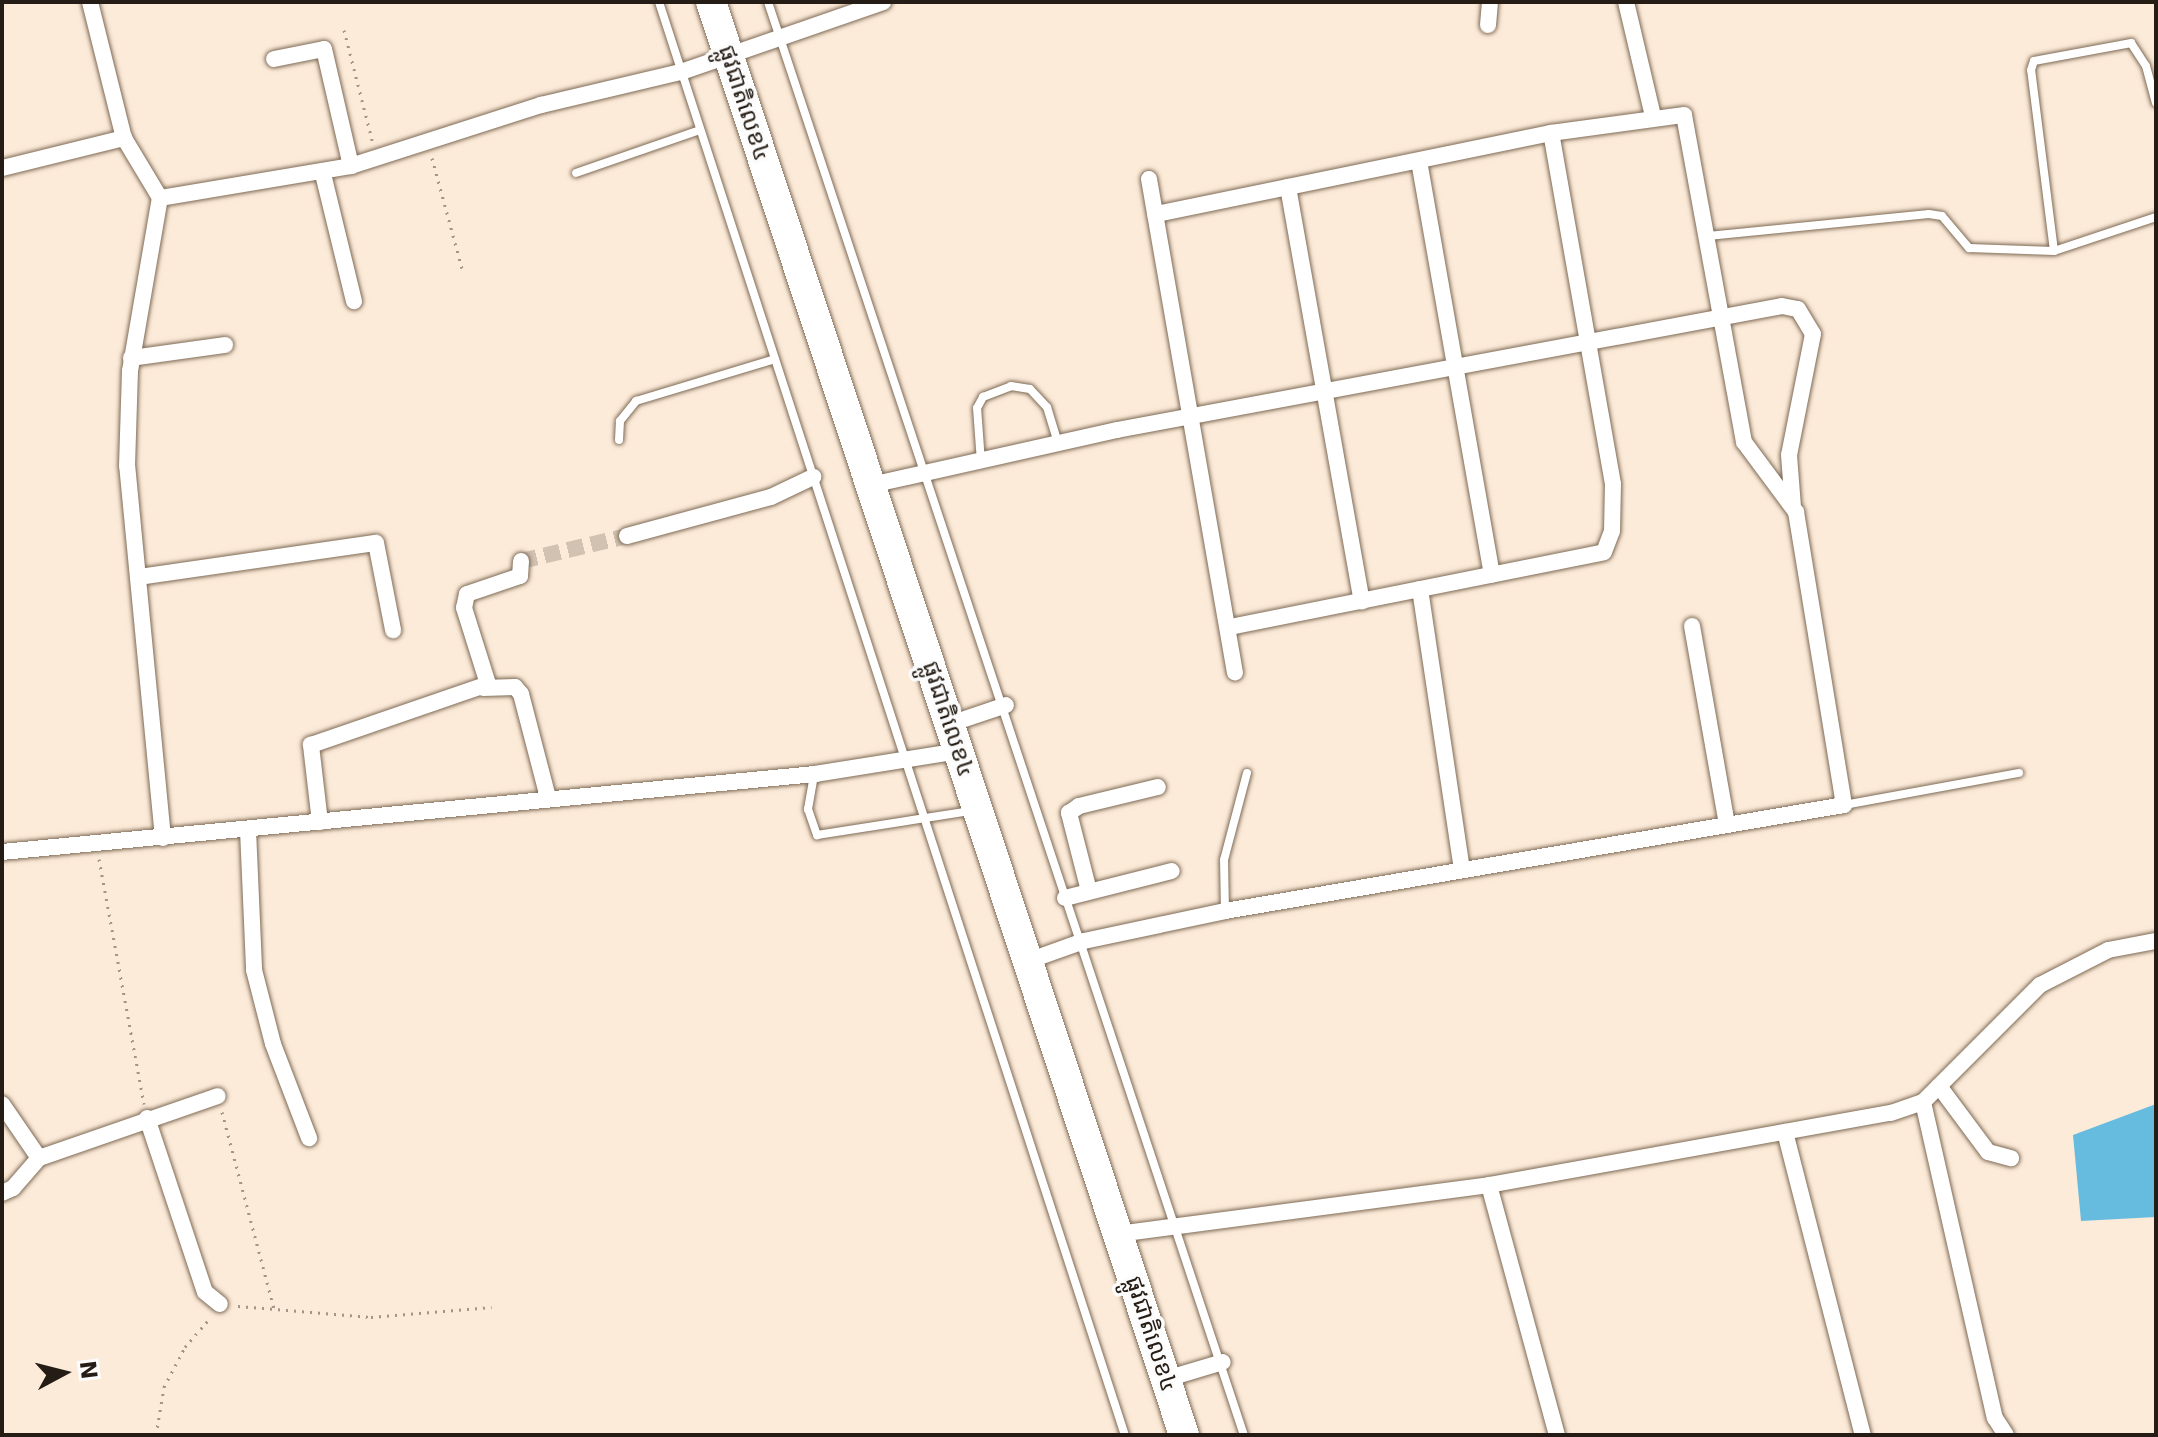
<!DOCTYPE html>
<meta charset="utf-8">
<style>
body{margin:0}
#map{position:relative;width:2158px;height:1437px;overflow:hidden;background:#fdebd9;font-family:"DejaVu Sans","Noto Sans Khmer",sans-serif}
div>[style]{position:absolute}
.water>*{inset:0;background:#66bcdf}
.street-tunnel>*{height:16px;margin-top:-8px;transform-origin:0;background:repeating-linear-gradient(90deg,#d2c2b2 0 16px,transparent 0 24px)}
.path>*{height:3px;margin-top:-1.5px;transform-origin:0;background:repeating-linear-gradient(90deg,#a29486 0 2px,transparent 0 8px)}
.roads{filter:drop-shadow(0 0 2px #7d6a55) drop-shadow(0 0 2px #7d6a55)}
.lane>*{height:8px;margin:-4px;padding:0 4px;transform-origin:4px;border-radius:4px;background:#fff}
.street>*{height:16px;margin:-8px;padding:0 8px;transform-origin:8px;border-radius:8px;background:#fff}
.highway>*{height:30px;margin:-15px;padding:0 15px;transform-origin:15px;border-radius:15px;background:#fff}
span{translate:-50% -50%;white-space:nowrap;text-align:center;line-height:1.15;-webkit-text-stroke:7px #fcfcfc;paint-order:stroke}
.street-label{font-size:24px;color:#251d15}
.frame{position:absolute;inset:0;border:4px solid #251d15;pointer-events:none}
.north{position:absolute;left:24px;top:1333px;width:80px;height:80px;-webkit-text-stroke:6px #fcfcfc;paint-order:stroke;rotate:83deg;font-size:22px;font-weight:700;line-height:32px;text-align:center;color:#251d15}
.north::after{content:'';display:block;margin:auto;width:28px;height:36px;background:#251d15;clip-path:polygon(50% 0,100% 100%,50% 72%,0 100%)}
</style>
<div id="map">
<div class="water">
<div style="clip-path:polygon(2156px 1104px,2156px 1217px,2081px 1221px,2073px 1135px)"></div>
</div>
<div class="street-tunnel">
<div style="left:521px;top:561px;width:109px;rotate:-13.3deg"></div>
</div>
<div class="path">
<div style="left:344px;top:30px;width:114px;rotate:75.7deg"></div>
<div style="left:432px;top:158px;width:118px;rotate:74.8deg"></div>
<div style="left:99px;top:859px;width:249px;rotate:79.6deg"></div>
<div style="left:222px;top:1112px;width:204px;rotate:75.2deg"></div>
<div style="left:238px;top:1306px;width:133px;rotate:4.7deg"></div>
<div style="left:371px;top:1317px;width:121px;rotate:-4.7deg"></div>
<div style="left:156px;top:1435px;width:49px;rotate:-80.5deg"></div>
<div style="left:164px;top:1387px;width:45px;rotate:-62.3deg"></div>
<div style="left:185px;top:1347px;width:38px;rotate:-49deg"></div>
</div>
<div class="roads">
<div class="lane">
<div style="left:659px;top:2px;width:1507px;rotate:71.99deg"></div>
<div style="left:768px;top:2px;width:1510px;rotate:71.63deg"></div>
<div style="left:576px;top:173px;width:131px;rotate:-19.1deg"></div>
<div style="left:1708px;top:236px;width:222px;rotate:-5.7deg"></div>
<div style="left:1929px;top:214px;width:13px;rotate:9deg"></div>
<div style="left:1942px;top:216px;width:42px;rotate:49.8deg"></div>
<div style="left:1969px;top:248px;width:85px;rotate:2deg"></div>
<div style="left:2054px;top:251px;width:108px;rotate:-18.4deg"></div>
<div style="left:2054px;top:251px;width:182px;rotate:-97.2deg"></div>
<div style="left:2031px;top:70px;width:9px;rotate:-72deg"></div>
<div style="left:2034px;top:61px;width:99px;rotate:-10.5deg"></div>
<div style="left:2131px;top:43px;width:27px;rotate:57deg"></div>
<div style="left:2146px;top:66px;width:38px;rotate:75deg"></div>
<div style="left:619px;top:440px;width:19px;rotate:-87deg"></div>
<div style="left:620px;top:421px;width:26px;rotate:-51deg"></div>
<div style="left:636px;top:401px;width:145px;rotate:-16.8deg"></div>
<div style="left:981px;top:462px;width:54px;rotate:-94.2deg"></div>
<div style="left:977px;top:408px;width:13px;rotate:-61deg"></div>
<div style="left:983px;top:397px;width:30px;rotate:-21deg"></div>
<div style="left:1011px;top:386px;width:19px;rotate:9deg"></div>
<div style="left:1030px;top:389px;width:25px;rotate:47deg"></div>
<div style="left:1047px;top:407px;width:38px;rotate:73deg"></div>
<div style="left:814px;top:775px;width:35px;rotate:100deg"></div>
<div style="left:808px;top:809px;width:28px;rotate:71deg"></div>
<div style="left:817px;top:835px;width:156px;rotate:-8.9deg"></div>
<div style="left:1844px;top:805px;width:178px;rotate:-10.4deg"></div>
<div style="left:1225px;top:911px;width:51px;rotate:-91.1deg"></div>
<div style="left:1224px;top:860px;width:90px;rotate:-75.2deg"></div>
</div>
<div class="street">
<div style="left:90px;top:2px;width:140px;rotate:76deg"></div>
<div style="left:124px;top:138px;width:70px;rotate:59deg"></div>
<div style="left:1626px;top:2px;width:117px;rotate:76.7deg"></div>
<div style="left:1488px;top:25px;width:23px;rotate:-85deg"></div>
<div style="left:274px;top:59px;width:51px;rotate:-11.3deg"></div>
<div style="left:324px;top:49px;width:120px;rotate:77deg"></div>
<div style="left:1419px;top:161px;width:420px;rotate:80deg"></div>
<div style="left:2px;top:168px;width:126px;rotate:-13.8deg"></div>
<div style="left:323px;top:174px;width:131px;rotate:76.3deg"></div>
<div style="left:1149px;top:179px;width:501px;rotate:80.12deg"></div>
<div style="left:1288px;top:187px;width:421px;rotate:79.9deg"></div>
<div style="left:131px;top:358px;width:95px;rotate:-7.9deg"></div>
<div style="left:871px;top:485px;width:252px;rotate:-12.6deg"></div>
<div style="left:1117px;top:430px;width:676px;rotate:-10.56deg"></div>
<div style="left:1782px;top:306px;width:16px;rotate:11deg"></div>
<div style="left:1798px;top:309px;width:29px;rotate:59deg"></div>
<div style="left:1813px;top:334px;width:123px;rotate:101.2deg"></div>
<div style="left:1789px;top:455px;width:52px;rotate:85.6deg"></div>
<div style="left:627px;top:536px;width:149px;rotate:-15.2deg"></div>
<div style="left:771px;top:497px;width:47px;rotate:-25.5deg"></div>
<div style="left:139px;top:577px;width:239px;rotate:-8.2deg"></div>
<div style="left:376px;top:543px;width:89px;rotate:78.9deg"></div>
<div style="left:1420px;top:589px;width:283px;rotate:81.5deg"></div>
<div style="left:1692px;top:626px;width:201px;rotate:80deg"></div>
<div style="left:1230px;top:627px;width:381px;rotate:-11.3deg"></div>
<div style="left:1604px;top:552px;width:22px;rotate:-69deg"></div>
<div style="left:1612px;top:531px;width:47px;rotate:-88.8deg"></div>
<div style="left:1613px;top:484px;width:356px;rotate:-100deg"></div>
<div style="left:483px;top:688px;width:32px;rotate:-2deg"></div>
<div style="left:515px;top:687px;width:9px;rotate:49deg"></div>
<div style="left:521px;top:694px;width:107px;rotate:75.4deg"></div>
<div style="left:950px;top:724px;width:59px;rotate:-18.7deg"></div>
<div style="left:320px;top:822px;width:78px;rotate:-96.7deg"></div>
<div style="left:311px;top:745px;width:187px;rotate:-19deg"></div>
<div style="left:488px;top:684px;width:80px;rotate:-107.5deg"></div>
<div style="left:464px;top:608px;width:14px;rotate:-78deg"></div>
<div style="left:467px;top:594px;width:56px;rotate:-18.8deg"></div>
<div style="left:520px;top:576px;width:15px;rotate:-86deg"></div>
<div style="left:248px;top:830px;width:140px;rotate:87.5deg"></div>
<div style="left:254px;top:970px;width:76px;rotate:75.6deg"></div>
<div style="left:273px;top:1044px;width:101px;rotate:69deg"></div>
<div style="left:163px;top:838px;width:374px;rotate:-95.5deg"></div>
<div style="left:127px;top:466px;width:95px;rotate:-88.2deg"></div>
<div style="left:130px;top:371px;width:176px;rotate:-80.2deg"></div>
<div style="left:160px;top:198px;width:194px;rotate:-9.5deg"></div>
<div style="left:351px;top:166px;width:200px;rotate:-17.8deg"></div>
<div style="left:541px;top:105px;width:144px;rotate:-13.3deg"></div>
<div style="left:681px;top:72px;width:214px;rotate:-19.1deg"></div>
<div style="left:2px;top:852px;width:817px;rotate:-5.48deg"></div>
<div style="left:815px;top:774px;width:145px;rotate:-9.1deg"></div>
<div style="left:1089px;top:891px;width:81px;rotate:-104.4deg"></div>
<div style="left:1069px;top:813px;width:12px;rotate:-35deg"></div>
<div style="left:1079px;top:806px;width:81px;rotate:-13.5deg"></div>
<div style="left:1065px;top:898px;width:110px;rotate:-14.2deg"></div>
<div style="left:1028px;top:961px;width:59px;rotate:-19.7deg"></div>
<div style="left:1084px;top:941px;width:144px;rotate:-12deg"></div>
<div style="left:1225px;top:911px;width:628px;rotate:-9.72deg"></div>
<div style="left:1844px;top:805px;width:297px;rotate:-99.3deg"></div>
<div style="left:1796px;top:512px;width:87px;rotate:-126.6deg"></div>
<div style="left:1744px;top:442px;width:332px;rotate:-100.4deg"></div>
<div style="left:1684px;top:115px;width:134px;rotate:172.3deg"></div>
<div style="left:1551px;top:133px;width:404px;rotate:168.4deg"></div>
<div style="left:1939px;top:1086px;width:82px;rotate:53.4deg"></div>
<div style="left:1988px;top:1152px;width:24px;rotate:15deg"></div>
<div style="left:1923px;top:1102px;width:324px;rotate:77.2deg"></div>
<div style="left:1995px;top:1418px;width:20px;rotate:57deg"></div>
<div style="left:2px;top:1104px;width:65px;rotate:55.6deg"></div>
<div style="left:39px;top:1158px;width:40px;rotate:131deg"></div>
<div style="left:13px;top:1188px;width:12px;rotate:156deg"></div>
<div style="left:147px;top:1118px;width:183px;rotate:71.6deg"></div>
<div style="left:205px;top:1292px;width:19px;rotate:39deg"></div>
<div style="left:1785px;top:1132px;width:313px;rotate:75.6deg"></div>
<div style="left:39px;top:1158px;width:189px;rotate:-19.1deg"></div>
<div style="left:1489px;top:1185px;width:259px;rotate:74.8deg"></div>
<div style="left:1118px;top:1234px;width:374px;rotate:-7.5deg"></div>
<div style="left:1489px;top:1185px;width:408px;rotate:-10.2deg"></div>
<div style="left:1891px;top:1113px;width:34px;rotate:-19deg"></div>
<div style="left:1923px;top:1102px;width:165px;rotate:-45deg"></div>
<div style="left:2040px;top:985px;width:76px;rotate:-27.2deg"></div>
<div style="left:2108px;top:950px;width:49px;rotate:-10.6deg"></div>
<div style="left:1166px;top:1379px;width:59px;rotate:-16.6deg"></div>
</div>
<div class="highway">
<div style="left:711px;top:2px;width:1509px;rotate:71.73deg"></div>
</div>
</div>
<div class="street-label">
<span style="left:744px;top:103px;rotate:72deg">ផ្លូវជាតិលេខ៤</span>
<span style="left:948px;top:719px;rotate:72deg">ផ្លូវជាតិលេខ៤</span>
<span style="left:1151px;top:1334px;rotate:72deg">ផ្លូវជាតិលេខ៤</span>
</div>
<div class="frame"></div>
<div class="north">N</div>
</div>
